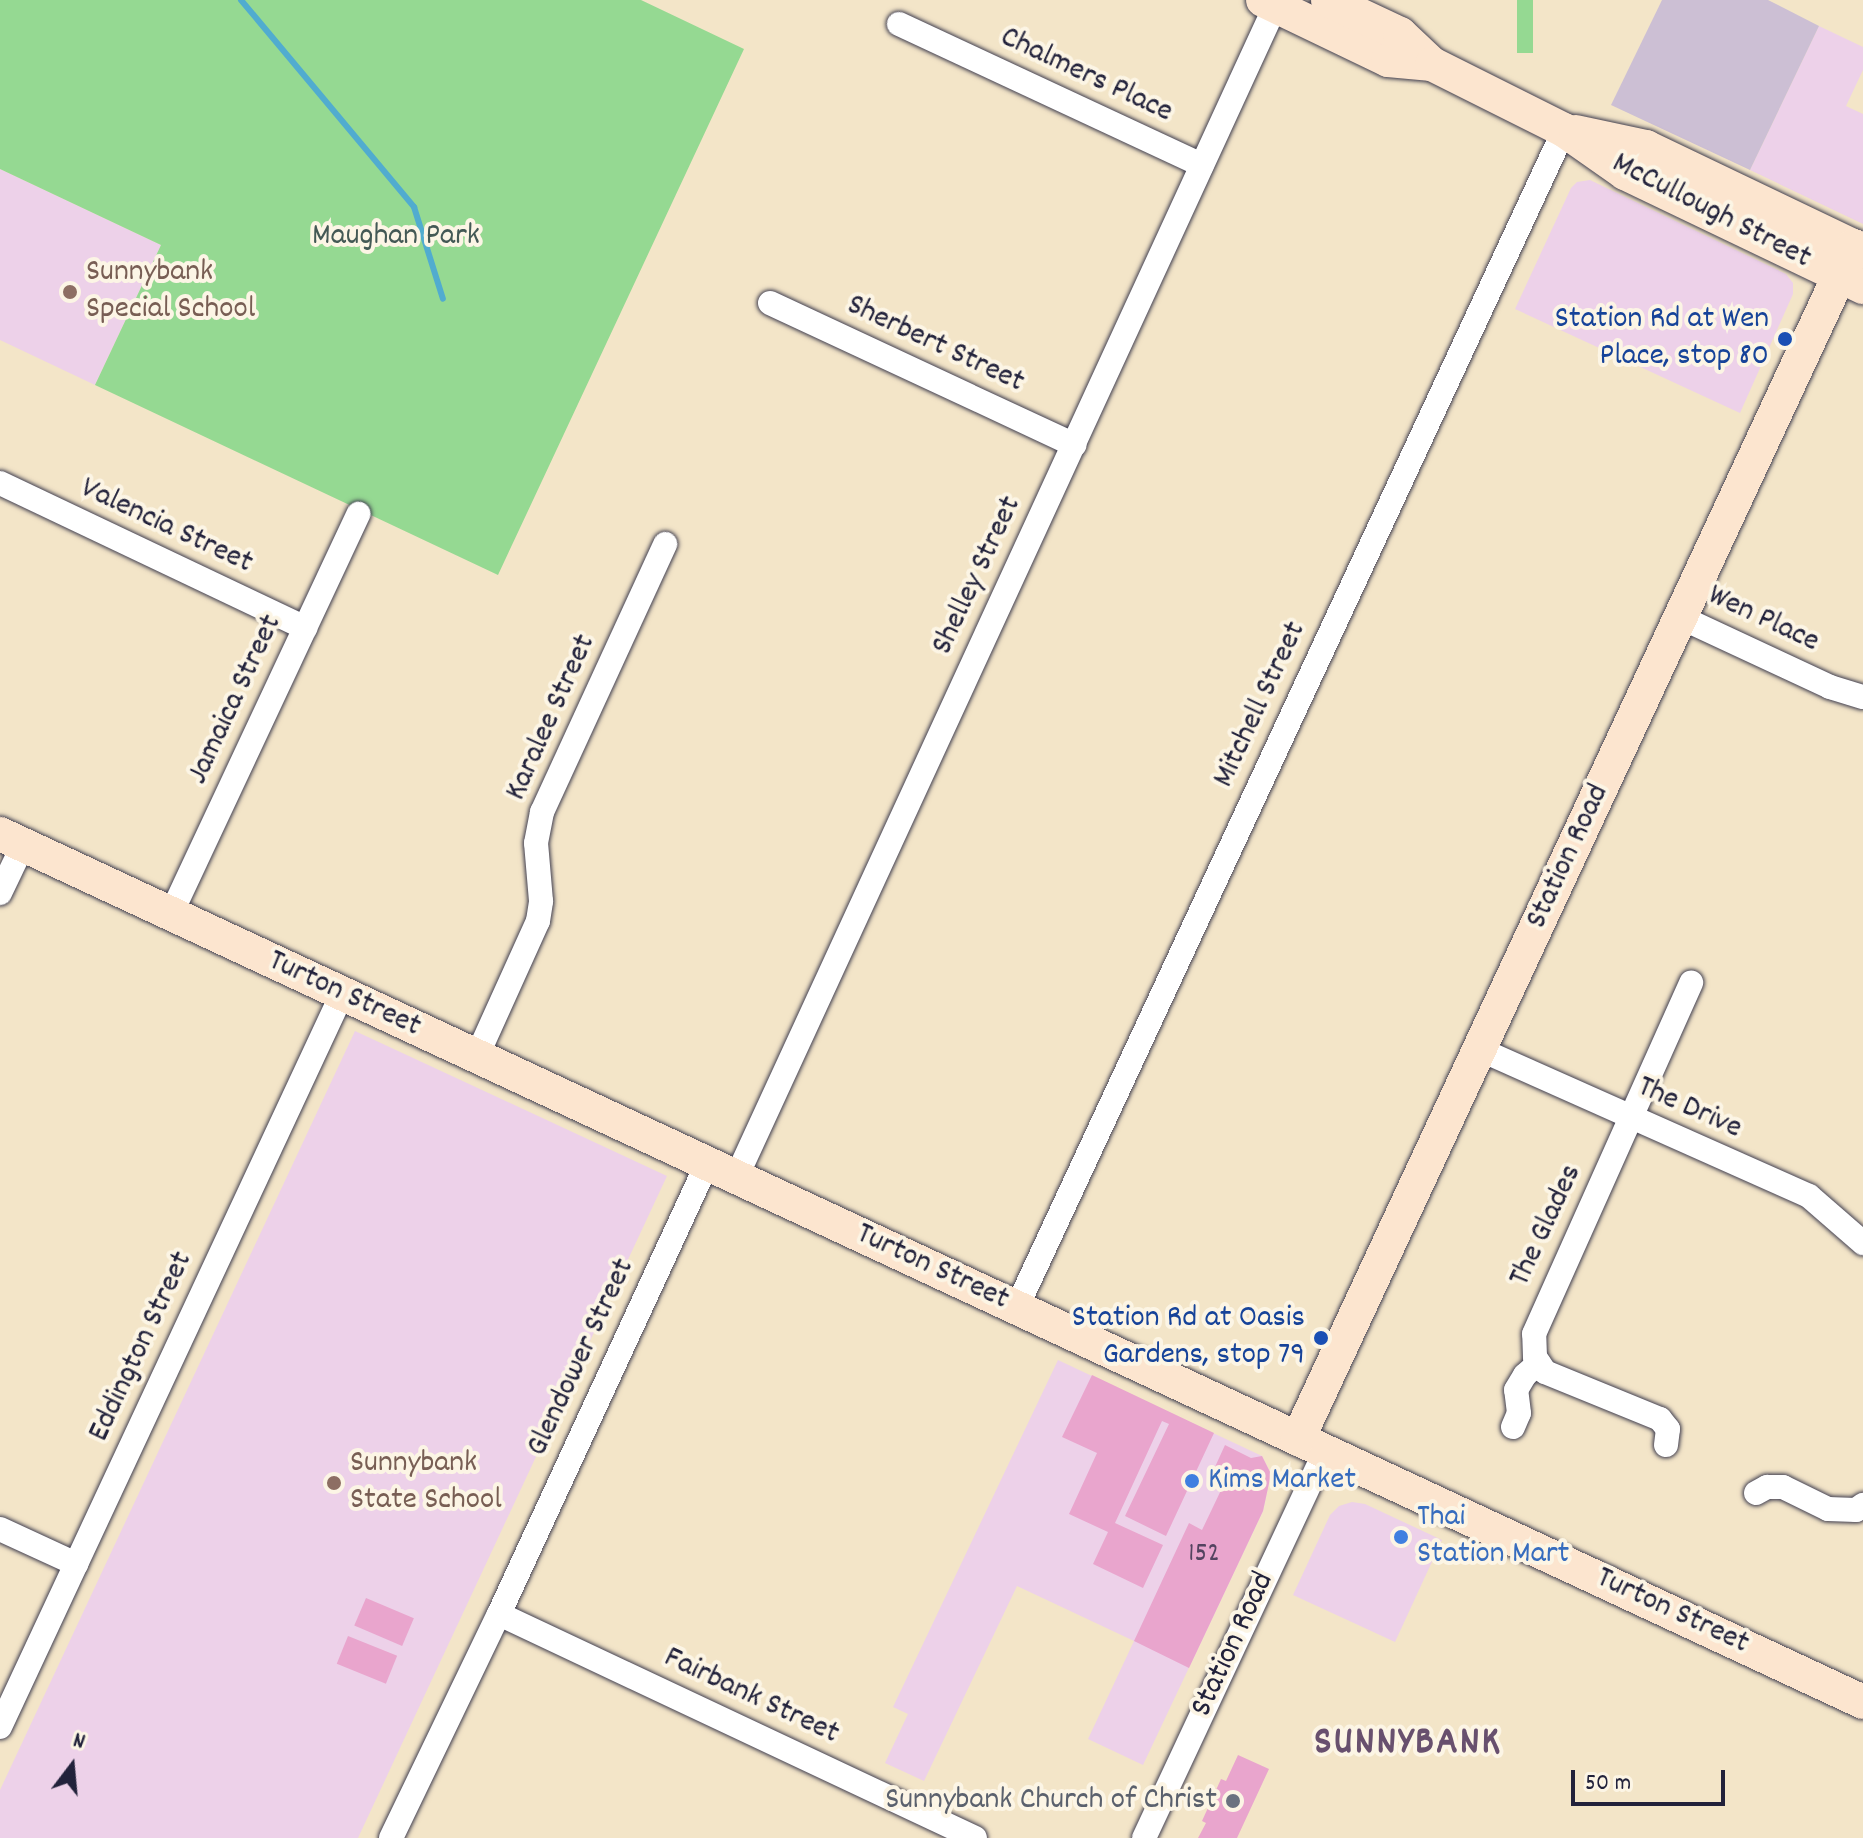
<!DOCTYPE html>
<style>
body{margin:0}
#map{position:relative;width:1863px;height:1838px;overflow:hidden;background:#f3e5c8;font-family:Dekko,sans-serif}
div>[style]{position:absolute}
.built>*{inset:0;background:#edd1e9}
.industrial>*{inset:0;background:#ccbfd4}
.green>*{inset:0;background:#95d992;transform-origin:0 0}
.stream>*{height:6px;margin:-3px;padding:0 3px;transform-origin:3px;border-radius:3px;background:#51accf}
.building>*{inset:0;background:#e9a5cd;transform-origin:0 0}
.roads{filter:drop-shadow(0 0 2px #413f50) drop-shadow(0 0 2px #413f50)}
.street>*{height:24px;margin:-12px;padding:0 12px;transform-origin:12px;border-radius:12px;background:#fff}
.secondary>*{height:34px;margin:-17px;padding:0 17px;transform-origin:17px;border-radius:17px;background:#fce5cf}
.dots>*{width:22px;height:22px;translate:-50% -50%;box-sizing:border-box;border:4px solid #fcf5e5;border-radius:50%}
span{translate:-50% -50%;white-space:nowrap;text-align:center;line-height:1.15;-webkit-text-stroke:8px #fcf5e5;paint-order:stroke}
.number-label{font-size:28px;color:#544360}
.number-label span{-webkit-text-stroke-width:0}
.street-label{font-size:32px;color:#22223b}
.park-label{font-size:32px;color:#445955}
.education-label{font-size:32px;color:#785e54}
.left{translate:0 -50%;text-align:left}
.transit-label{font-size:32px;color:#164399}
.right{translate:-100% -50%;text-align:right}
.shop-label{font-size:32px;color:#366cbe}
.worship-label{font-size:32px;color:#5b616d}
.district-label{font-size:40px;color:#68506e;font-weight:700;letter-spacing:2px}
.north{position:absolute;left:32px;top:1726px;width:80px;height:80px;-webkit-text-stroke:6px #fcf5e5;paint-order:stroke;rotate:16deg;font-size:22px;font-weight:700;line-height:32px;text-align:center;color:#22223b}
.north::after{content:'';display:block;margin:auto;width:28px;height:36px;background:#22223b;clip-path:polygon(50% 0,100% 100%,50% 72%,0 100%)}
.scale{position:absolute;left:1571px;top:1770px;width:154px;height:36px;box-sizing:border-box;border:4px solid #22223b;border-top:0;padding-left:10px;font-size:24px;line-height:28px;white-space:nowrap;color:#22223b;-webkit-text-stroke:6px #fcf5e5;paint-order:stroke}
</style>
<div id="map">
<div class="built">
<div style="clip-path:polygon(1819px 26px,1863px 47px,1863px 70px,1846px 106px,1863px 114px,1863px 224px,1750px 170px)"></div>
<div style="clip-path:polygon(0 169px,161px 245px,95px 385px,0 340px)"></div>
<div style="clip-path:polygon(1590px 180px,1786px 274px,1793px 283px,1793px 294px,1740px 413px,1515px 309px,1571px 188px,1577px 182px)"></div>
<div style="clip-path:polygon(355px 1031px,667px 1176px,358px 1838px,0 1838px,0 1790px)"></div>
<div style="clip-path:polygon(1058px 1360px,1262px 1456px,1271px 1474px,1263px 1511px,1143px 1765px,1088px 1739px,1134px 1641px,1017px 1586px,924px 1781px,885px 1763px,908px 1714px,893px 1707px)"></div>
<div style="clip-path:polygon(1352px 1502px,1365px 1504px,1442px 1540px,1395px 1642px,1293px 1595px,1330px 1515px,1339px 1506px)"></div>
</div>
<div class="industrial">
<div style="clip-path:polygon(1662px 0,1768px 0,1819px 26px,1750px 170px,1611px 105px)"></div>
</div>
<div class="green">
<div style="clip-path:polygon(0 0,641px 0,744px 49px,498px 575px,95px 385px,161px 245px,0 169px)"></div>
<div style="left:1517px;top:0;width:16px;height:53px"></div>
</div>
<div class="stream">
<div style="left:241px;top:0;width:270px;rotate:50.1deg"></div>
<div style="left:414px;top:207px;width:96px;rotate:72.5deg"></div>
</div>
<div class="building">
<div style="clip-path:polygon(1092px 1375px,1214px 1433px,1166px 1536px,1125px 1516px,1169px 1424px,1162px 1421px,1115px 1523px,1163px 1545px,1143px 1588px,1093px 1564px,1108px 1532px,1069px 1514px,1097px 1453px,1062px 1437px)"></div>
<div style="clip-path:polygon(1225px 1445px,1251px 1458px,1262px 1456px,1271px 1474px,1263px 1511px,1189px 1668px,1134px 1641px,1189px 1523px,1202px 1530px,1223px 1486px,1209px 1480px)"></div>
<div style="left:366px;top:1598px;width:52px;height:30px;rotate:23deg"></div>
<div style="left:348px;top:1636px;width:53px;height:30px;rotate:22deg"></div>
<div style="clip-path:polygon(1238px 1755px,1269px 1769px,1237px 1838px,1198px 1838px,1206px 1823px,1202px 1821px,1221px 1779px,1226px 1781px)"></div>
</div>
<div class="roads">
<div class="street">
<div style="left:899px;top:24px;width:334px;rotate:25deg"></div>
<div style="left:770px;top:303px;width:336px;rotate:25deg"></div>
<div style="left:0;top:483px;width:338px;rotate:25.4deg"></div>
<div style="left:1680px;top:617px;width:166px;rotate:25deg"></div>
<div style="left:1830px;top:687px;width:34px;rotate:17deg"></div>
<div style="left:0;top:893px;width:53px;rotate:-64.4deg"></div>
<div style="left:171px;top:914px;width:442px;rotate:-64.9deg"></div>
<div style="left:1479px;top:1049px;width:361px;rotate:24deg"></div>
<div style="left:1809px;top:1196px;width:72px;rotate:41deg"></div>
<div style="left:477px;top:1056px;width:148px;rotate:-65.7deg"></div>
<div style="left:538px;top:921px;width:20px;rotate:-81deg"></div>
<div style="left:541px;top:901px;width:58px;rotate:-94.9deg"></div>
<div style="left:536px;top:843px;width:32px;rotate:-79deg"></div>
<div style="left:542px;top:812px;width:295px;rotate:-65.3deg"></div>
<div style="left:736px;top:1178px;width:1297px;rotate:-65.29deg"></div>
<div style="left:1017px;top:1307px;width:1298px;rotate:-65.07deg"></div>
<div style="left:1513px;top:1427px;width:15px;rotate:-67deg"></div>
<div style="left:1519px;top:1413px;width:23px;rotate:-97deg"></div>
<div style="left:1516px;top:1390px;width:17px;rotate:-59deg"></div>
<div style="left:1525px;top:1375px;width:18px;rotate:-41deg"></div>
<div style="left:1666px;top:1445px;width:16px;rotate:-83deg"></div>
<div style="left:1668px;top:1429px;width:13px;rotate:-129deg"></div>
<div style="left:1660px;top:1419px;width:124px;rotate:-157.8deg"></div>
<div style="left:1545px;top:1372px;width:18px;rotate:-124deg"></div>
<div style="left:1535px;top:1357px;width:23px;rotate:-92deg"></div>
<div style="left:1534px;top:1334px;width:385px;rotate:-65.9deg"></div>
<div style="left:1756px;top:1493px;width:13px;rotate:-29deg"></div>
<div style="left:1767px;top:1487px;width:16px"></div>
<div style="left:1783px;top:1487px;width:50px;rotate:26.1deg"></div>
<div style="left:1828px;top:1509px;width:28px;rotate:2deg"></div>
<div style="left:1856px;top:1510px;width:9px;rotate:-36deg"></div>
<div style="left:0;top:1529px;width:84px;rotate:24.7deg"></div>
<div style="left:499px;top:1614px;width:526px;rotate:25.2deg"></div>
<div style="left:0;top:1727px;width:809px;rotate:-64.99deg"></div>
<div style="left:391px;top:1838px;width:249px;rotate:-64.3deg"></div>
<div style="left:499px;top:1614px;width:496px;rotate:-65.2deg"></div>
<div style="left:1144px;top:1838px;width:427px;rotate:-64.9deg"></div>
</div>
<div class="secondary">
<div style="left:1263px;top:0;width:139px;rotate:25.6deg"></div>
<div style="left:1388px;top:60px;width:44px;rotate:5.2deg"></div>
<div style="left:1328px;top:0;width:80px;rotate:25.3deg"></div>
<div style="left:1400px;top:34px;width:44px;rotate:43.2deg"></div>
<div style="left:1432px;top:64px;width:148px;rotate:26.6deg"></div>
<div style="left:1564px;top:130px;width:75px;rotate:35.2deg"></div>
<div style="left:1625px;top:173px;width:264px;rotate:25.6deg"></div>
<div style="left:1576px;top:132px;width:72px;rotate:12.1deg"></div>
<div style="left:1646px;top:147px;width:241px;rotate:25.6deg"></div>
<div style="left:0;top:834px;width:2055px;rotate:24.98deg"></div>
<div style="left:1298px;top:1439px;width:1316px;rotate:-65.05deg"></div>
</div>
</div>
<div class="dots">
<div style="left:70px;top:292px;background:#8d6e63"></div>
<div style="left:1785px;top:339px;background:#1a4fb4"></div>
<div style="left:1321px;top:1338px;background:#1a4fb4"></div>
<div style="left:1192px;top:1481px;background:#3f7fe0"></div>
<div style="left:334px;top:1483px;background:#8d6e63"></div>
<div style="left:1401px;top:1537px;background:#3f7fe0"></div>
<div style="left:1233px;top:1801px;background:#6b7280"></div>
</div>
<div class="number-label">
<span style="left:1204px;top:1555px">152</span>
</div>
<div class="street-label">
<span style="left:1086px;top:76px;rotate:25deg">Chalmers Place</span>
<span style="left:1711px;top:212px;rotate:27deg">McCullough Street</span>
<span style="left:935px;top:345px;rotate:25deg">Sherbert Street</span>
<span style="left:166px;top:527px;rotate:25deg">Valencia Street</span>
<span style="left:978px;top:576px;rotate:-65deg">Shelley Street</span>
<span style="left:1763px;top:620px;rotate:25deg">Wen Place</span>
<span style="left:236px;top:700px;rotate:-65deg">Jamaica Street</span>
<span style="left:1261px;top:705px;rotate:-65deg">Mitchell Street</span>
<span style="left:552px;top:718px;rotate:-66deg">Karalee Street</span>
<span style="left:1569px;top:857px;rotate:-65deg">Station Road</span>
<span style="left:344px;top:995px;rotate:25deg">Turton Street</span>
<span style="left:1689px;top:1109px;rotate:24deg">The Drive</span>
<span style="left:1547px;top:1226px;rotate:-65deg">The Glades</span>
<span style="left:932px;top:1268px;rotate:25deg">Turton Street</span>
<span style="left:142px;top:1347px;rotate:-65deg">Eddington Street</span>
<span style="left:582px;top:1358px;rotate:-65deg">Glendower Street</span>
<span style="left:1672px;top:1612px;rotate:25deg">Turton Street</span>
<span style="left:1234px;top:1645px;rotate:-65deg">Station Road</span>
<span style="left:751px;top:1697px;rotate:25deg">Fairbank Street</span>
</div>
<div class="park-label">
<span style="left:396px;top:237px">Maughan Park</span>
</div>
<div class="education-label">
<span class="left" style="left:86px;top:292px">Sunnybank<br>Special School</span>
<span class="left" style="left:350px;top:1483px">Sunnybank<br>State School</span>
</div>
<div class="transit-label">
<span class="right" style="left:1769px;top:339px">Station Rd at Wen<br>Place, stop 80</span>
<span class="right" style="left:1305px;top:1338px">Station Rd at Oasis<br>Gardens, stop 79</span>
</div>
<div class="shop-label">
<span class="left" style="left:1208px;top:1481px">Kims Market</span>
<span class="left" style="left:1417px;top:1537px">Thai<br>Station Mart</span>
</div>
<div class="worship-label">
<span class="right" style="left:1217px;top:1801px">Sunnybank Church of Christ</span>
</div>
<div class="district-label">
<span style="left:1408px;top:1745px">SUNNYBANK</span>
</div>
<div class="north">N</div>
<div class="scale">50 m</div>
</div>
